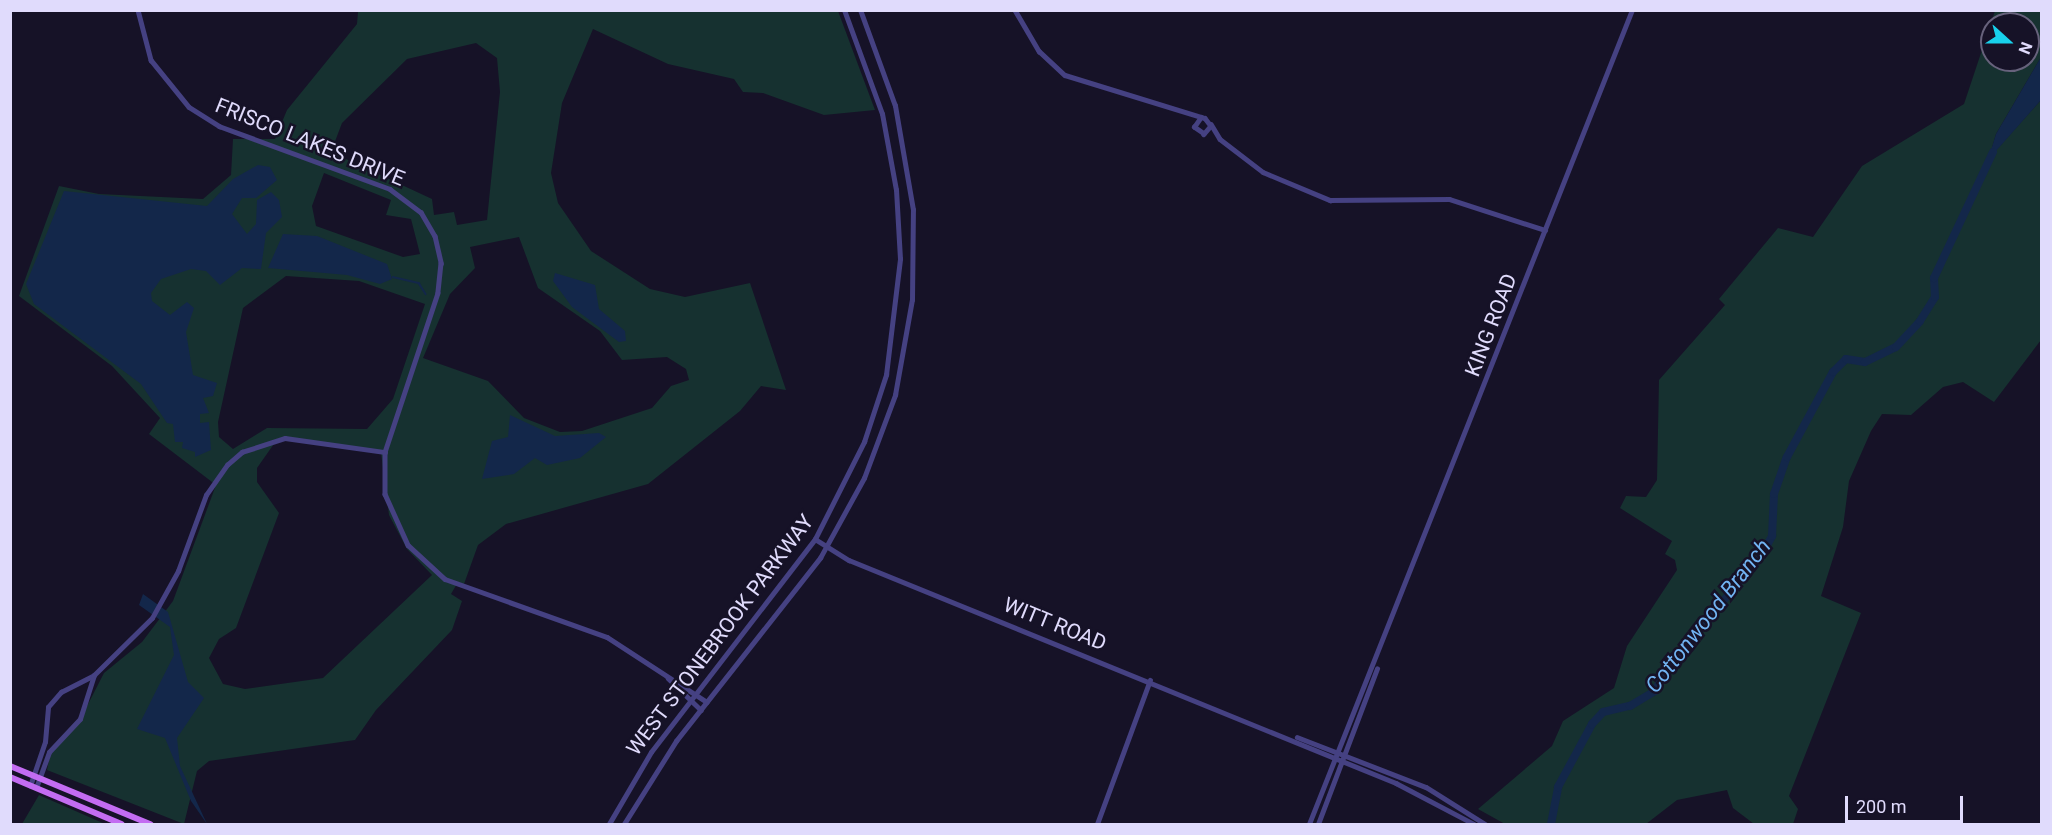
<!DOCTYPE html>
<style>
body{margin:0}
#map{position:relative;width:2052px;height:835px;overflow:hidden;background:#161227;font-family:Roboto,sans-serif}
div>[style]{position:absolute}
.green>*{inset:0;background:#163130}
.water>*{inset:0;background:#13274a}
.stream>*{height:1.5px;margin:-0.75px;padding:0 0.75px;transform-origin:0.75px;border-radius:0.75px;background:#13274a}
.river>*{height:8px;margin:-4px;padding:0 4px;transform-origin:4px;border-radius:4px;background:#13274a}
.minor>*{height:4.5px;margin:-2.25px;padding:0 2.25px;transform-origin:2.25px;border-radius:2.25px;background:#454182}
.major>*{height:6px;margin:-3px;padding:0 3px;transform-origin:3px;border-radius:3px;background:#c36cf2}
span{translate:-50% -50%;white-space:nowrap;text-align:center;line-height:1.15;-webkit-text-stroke:5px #161227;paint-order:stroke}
.street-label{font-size:21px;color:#e0dbfc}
.water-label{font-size:22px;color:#72b4f3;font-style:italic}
.frame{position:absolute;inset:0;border:12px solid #e0dbfc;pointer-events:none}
.north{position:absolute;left:1980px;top:12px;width:60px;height:60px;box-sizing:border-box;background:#161227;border:2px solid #67627c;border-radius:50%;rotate:111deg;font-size:16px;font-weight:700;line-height:24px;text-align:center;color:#e0dbfc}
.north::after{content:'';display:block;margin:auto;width:21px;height:27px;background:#18d1eb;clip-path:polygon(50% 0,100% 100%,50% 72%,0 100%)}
.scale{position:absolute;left:1845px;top:796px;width:118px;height:27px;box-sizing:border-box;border:3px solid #e0dbfc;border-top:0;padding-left:8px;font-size:18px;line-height:21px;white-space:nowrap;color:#e0dbfc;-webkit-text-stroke:4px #161227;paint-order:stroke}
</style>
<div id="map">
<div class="green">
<div style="clip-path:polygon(evenodd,351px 11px,838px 11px,875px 110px,824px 115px,763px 93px,743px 92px,734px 79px,668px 64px,593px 29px,562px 103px,551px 173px,558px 203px,591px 251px,650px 289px,685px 297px,750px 283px,786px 390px,761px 386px,740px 411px,648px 484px,506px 524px,478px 545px,464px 584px,458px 582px,451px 594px,462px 601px,452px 630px,376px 710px,355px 740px,209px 761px,197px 771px,184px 824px,47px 770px,50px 755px,85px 710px,104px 673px,142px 642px,173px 601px,216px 485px,149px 434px,160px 418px,112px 366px,19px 296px,59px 186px,99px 194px,203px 199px,231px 175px,233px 139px,275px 139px,287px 110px,357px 24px,358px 12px,351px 11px,476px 43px,497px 58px,500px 92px,487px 220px,457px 225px,454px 212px,434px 215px,432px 199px,331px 152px,342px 123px,407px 59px,476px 43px,351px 11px,324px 173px,391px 200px,386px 215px,411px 219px,420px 254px,403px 257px,316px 226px,312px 206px,324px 173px,351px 11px,519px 237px,538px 288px,600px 331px,622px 360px,667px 357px,686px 369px,689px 380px,671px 386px,652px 408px,582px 431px,560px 432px,524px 418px,488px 381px,423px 358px,450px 294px,475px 268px,470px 247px,519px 237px,351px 11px,286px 276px,359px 281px,425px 304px,393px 399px,367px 429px,267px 428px,233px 449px,219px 437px,218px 422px,243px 308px,286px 276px,351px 11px,298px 440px,381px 453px,389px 515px,407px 549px,432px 575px,323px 678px,245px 689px,223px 684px,209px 658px,219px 639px,236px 628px,279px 513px,257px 482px,257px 468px,276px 441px,298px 440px)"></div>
<div style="clip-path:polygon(evenodd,1995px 11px,2041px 11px,2041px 57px,1996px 134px,1989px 158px,2041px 100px,2041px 340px,1994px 402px,1963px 382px,1943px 387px,1911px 415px,1882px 414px,1871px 431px,1849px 481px,1843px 527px,1821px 596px,1861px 613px,1789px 796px,1798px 809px,1793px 824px,1754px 824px,1733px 808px,1727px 790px,1677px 800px,1646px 824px,1505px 824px,1478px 809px,1552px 746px,1563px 721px,1614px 688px,1627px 646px,1677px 570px,1675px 560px,1665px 554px,1672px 541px,1620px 508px,1626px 496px,1646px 497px,1657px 480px,1659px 380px,1725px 305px,1719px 299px,1778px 228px,1813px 237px,1862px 166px,1964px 104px,1995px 11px,1992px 24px,2028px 24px,2028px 60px,1992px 60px,1992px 24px)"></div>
<div style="clip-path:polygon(39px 795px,105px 824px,22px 824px)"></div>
</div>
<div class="water">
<div style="clip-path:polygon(2041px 57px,2041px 100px,1988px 160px,1996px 134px)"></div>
<div style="clip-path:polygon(258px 165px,270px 167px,277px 180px,256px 198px,242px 198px,232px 214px,247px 234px,256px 224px,257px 200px,271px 192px,279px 200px,282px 217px,266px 233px,261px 269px,242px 268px,220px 285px,206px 271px,191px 269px,161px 279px,151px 293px,152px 301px,170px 315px,187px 302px,194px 308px,186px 332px,193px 375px,217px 383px,213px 396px,203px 398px,209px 413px,200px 414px,200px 423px,209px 422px,211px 450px,195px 457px,195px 452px,182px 448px,183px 442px,175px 442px,173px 424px,167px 423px,141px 384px,34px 304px,26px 284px,64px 191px,207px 206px,233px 179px)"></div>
<div style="clip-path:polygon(283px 234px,317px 236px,387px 264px,392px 279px,380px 284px,347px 275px,268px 268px)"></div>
<div style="clip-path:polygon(555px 273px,595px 285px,599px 309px,625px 331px,626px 341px,619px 342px,572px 307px,553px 281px)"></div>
<div style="clip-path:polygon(510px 415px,555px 436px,599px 433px,606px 437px,580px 458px,547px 465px,535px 458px,514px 474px,482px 479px,492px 441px,508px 437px)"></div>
<div style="clip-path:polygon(143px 594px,168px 612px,188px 682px,204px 698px,177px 738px,180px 766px,207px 824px,191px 801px,165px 738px,137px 729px,174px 655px,170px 627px,139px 605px)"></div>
</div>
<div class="stream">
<div style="left:393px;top:277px;width:27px;rotate:13deg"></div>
<div style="left:419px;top:283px;width:13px;rotate:58deg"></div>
</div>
<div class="river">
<div style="left:1551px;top:824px;width:38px;rotate:-79deg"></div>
<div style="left:1558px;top:787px;width:72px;rotate:-61.6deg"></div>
<div style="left:1592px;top:724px;width:16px;rotate:-47deg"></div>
<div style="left:1603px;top:712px;width:28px;rotate:-13deg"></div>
<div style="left:1630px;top:706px;width:29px;rotate:-31deg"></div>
<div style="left:1655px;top:691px;width:25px;rotate:-63deg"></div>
<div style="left:1666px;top:669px;width:148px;rotate:-49.9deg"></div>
<div style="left:1761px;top:556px;width:23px;rotate:-61deg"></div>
<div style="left:1772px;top:536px;width:42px;rotate:-87.3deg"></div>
<div style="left:1774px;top:494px;width:39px;rotate:-71deg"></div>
<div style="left:1787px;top:457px;width:97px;rotate:-61.6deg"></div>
<div style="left:1833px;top:372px;width:18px;rotate:-45deg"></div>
<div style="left:1846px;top:359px;width:19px;rotate:9deg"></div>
<div style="left:1865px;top:362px;width:34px;rotate:-26deg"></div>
<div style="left:1896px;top:347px;width:35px;rotate:-47deg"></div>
<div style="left:1920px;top:321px;width:28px;rotate:-58deg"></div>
<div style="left:1935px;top:297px;width:19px;rotate:-93deg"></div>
<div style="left:1934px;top:278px;width:139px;rotate:-64.9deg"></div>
</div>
<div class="minor">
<div style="left:138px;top:10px;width:52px;rotate:75.4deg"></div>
<div style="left:151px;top:60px;width:60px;rotate:51deg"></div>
<div style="left:189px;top:107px;width:36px;rotate:32deg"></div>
<div style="left:219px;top:126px;width:182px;rotate:20.2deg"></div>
<div style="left:390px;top:189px;width:39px;rotate:37deg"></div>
<div style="left:421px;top:212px;width:28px;rotate:60deg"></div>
<div style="left:435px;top:236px;width:28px;rotate:77deg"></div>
<div style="left:441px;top:263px;width:30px;rotate:96deg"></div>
<div style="left:438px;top:293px;width:168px;rotate:108.4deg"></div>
<div style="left:385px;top:452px;width:42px;rotate:90deg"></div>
<div style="left:385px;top:494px;width:56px;rotate:65.7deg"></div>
<div style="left:408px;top:545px;width:50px;rotate:42.6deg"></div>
<div style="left:445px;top:579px;width:172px;rotate:19.7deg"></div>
<div style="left:607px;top:637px;width:119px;rotate:33deg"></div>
<div style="left:1015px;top:10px;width:48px;rotate:59.7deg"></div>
<div style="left:1039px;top:51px;width:35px;rotate:43deg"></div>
<div style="left:1065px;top:75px;width:146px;rotate:17.1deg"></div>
<div style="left:1205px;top:118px;width:10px;rotate:53deg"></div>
<div style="left:1211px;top:126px;width:11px;rotate:131deg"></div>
<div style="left:1204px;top:134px;width:12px;rotate:-145deg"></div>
<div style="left:1194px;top:127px;width:12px;rotate:-55deg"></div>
<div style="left:1211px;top:124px;width:17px;rotate:59deg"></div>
<div style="left:1220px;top:139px;width:54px;rotate:37.5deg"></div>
<div style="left:1263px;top:172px;width:73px;rotate:22.7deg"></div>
<div style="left:1330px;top:200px;width:119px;rotate:-0.5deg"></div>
<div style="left:1449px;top:199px;width:101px;rotate:17.9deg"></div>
<div style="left:815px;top:539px;width:40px;rotate:32deg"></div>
<div style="left:849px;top:560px;width:591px;rotate:22.18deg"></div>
<div style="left:1396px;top:783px;width:88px;rotate:27.7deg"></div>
<div style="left:668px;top:678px;width:46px;rotate:44.1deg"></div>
<div style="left:1297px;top:737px;width:138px;rotate:21.2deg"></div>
<div style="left:1426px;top:787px;width:70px;rotate:32.1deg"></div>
<div style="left:30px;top:786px;width:46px;rotate:-71.2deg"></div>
<div style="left:45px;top:742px;width:35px;rotate:-85deg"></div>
<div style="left:48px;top:707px;width:20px;rotate:-49deg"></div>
<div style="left:61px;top:692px;width:37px;rotate:-27deg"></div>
<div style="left:94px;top:675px;width:81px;rotate:-44.5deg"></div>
<div style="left:152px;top:618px;width:54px;rotate:-61deg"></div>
<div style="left:178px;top:571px;width:81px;rotate:-69.8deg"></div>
<div style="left:206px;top:495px;width:37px;rotate:-55deg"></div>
<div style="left:227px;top:465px;width:20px;rotate:-41deg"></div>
<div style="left:242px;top:452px;width:45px;rotate:-18deg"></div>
<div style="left:285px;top:438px;width:101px;rotate:8deg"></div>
<div style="left:36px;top:788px;width:38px;rotate:-70deg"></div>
<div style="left:49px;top:752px;width:45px;rotate:-46.8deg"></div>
<div style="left:80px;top:719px;width:46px;rotate:-72.3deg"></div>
<div style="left:609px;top:824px;width:83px;rotate:-59.7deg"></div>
<div style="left:651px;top:752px;width:269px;rotate:-52.4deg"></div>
<div style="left:815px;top:539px;width:109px;rotate:-63.2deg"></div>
<div style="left:864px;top:442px;width:71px;rotate:-71.8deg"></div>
<div style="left:886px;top:375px;width:117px;rotate:-83.1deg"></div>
<div style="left:900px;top:259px;width:69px;rotate:-93.3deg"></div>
<div style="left:896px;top:190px;width:77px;rotate:-100.4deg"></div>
<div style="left:882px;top:114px;width:111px;rotate:-110.1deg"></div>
<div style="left:624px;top:824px;width:98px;rotate:-57.9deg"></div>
<div style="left:676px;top:741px;width:233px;rotate:-51.8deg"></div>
<div style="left:820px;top:558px;width:91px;rotate:-61.2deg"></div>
<div style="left:864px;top:478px;width:89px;rotate:-69.5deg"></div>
<div style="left:895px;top:395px;width:97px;rotate:-79.9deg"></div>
<div style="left:912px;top:300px;width:90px;rotate:-89.4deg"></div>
<div style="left:913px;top:210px;width:106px;rotate:-99.8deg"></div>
<div style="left:895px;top:106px;width:102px;rotate:-110deg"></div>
<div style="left:1097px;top:824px;width:153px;rotate:-69.8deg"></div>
<div style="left:1309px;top:824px;width:876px;rotate:-68.36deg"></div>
<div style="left:1318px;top:824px;width:166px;rotate:-69.2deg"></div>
</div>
<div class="major">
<div style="left:10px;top:766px;width:152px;rotate:22.5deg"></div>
<div style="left:10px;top:777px;width:121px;rotate:22.9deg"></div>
</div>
<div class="street-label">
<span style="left:310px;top:142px;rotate:22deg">FRISCO LAKES DRIVE</span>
<span style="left:1491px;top:325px;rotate:-69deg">KING ROAD</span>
<span style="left:1055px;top:624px;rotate:22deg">WITT ROAD</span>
<span style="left:720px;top:635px;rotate:-53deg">WEST STONEBROOK PARKWAY</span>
</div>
<div class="water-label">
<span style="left:1708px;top:616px;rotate:-52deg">Cottonwood Branch</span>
</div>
<div class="frame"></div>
<div class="north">N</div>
<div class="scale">200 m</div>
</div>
